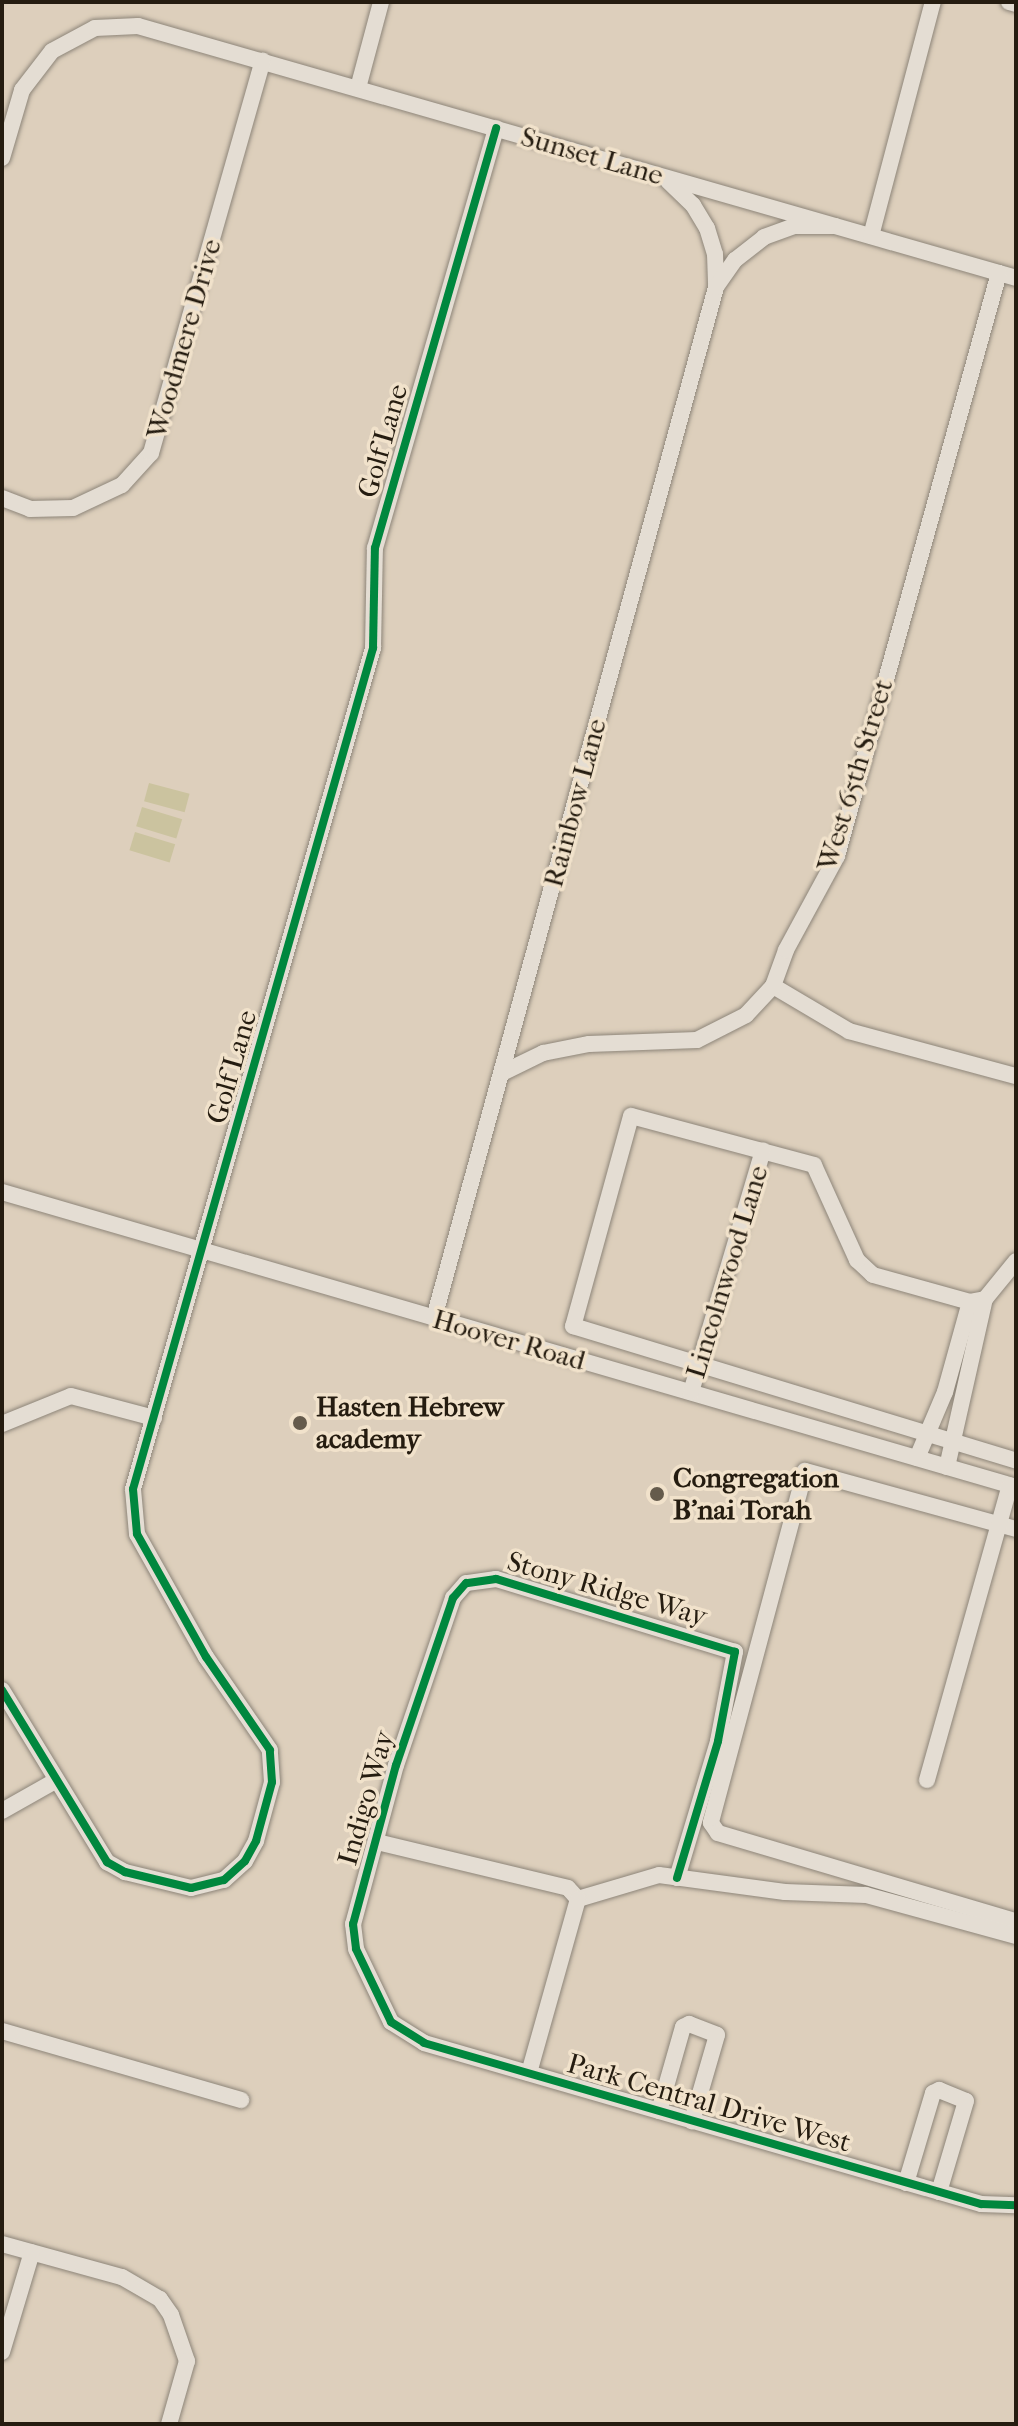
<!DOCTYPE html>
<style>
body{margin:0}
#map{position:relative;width:1018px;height:2426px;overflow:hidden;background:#ddcfbc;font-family:"IM FELL French Canon",serif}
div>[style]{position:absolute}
.green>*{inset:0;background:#cbc39f;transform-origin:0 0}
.roads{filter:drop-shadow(0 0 2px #8d8579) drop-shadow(0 0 2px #8d8579)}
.minor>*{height:16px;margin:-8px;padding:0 8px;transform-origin:8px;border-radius:8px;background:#e4ddd3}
.cycleway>*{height:8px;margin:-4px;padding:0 4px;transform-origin:4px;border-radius:4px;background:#00873e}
.dots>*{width:22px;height:22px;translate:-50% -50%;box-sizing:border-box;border:4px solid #f1e2cb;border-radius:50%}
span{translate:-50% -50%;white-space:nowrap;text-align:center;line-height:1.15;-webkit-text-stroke:7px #f1e2cb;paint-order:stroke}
.street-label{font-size:28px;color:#251c10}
.poi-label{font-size:28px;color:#251c10;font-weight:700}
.left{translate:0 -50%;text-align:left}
.frame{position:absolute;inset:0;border:4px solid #251c10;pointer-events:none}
</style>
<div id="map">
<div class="green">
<div style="left:149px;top:783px;width:42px;height:19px;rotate:15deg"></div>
<div style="left:142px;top:807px;width:42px;height:20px;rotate:17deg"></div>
<div style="left:135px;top:832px;width:42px;height:19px;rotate:17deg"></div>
</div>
<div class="roads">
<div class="minor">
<div style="left:1009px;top:2px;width:7px;rotate:16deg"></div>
<div style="left:358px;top:88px;width:89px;rotate:-75deg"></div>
<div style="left:2px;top:158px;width:71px;rotate:-73.6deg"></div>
<div style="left:22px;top:90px;width:49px;rotate:-52.4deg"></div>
<div style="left:52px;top:51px;width:49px;rotate:-28.1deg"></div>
<div style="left:95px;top:28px;width:43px;rotate:-2.7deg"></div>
<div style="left:138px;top:26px;width:913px;rotate:16.01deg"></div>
<div style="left:668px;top:181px;width:35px;rotate:44deg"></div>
<div style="left:693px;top:205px;width:27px;rotate:59deg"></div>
<div style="left:707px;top:228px;width:27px;rotate:73deg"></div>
<div style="left:715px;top:254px;width:32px;rotate:88deg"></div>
<div style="left:871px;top:236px;width:242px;rotate:-75.2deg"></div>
<div style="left:2px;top:498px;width:30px;rotate:21deg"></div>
<div style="left:30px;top:509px;width:43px;rotate:-1.3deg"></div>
<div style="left:73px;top:508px;width:54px;rotate:-25.1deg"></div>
<div style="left:122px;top:485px;width:43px;rotate:-47.8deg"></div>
<div style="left:151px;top:453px;width:408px;rotate:-74.1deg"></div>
<div style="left:773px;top:986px;width:88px;rotate:30.6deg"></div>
<div style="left:849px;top:1031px;width:173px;rotate:15.1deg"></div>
<div style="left:502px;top:1073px;width:46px;rotate:-26deg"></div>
<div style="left:543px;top:1053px;width:47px;rotate:-11.1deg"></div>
<div style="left:589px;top:1044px;width:108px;rotate:-2.1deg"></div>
<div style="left:697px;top:1040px;width:55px;rotate:-27deg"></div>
<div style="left:746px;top:1015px;width:40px;rotate:-47deg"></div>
<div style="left:773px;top:986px;width:38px;rotate:-70deg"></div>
<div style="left:786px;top:950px;width:107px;rotate:-61.5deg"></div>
<div style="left:837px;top:856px;width:605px;rotate:-74.47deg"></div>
<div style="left:2px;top:1192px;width:1056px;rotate:16.22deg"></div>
<div style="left:1016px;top:1261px;width:49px;rotate:129.2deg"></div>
<div style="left:985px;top:1299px;width:15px;rotate:169deg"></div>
<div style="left:970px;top:1302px;width:101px;rotate:-164.4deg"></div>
<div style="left:873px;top:1275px;width:22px;rotate:-137deg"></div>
<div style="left:857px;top:1260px;width:104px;rotate:-114.4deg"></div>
<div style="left:814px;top:1165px;width:189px;rotate:-165deg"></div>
<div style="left:631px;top:1116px;width:218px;rotate:105.4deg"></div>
<div style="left:573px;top:1326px;width:463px;rotate:16.9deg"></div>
<div style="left:434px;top:1318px;width:1069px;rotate:-74.7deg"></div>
<div style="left:716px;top:287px;width:33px;rotate:-55deg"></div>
<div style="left:735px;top:260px;width:37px;rotate:-38deg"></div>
<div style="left:764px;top:237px;width:33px;rotate:-20deg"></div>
<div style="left:795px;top:226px;width:40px"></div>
<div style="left:691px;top:1392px;width:252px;rotate:-73.4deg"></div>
<div style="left:2px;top:1424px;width:74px;rotate:-22.1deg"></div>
<div style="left:71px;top:1396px;width:86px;rotate:14.8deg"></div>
<div style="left:917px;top:1458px;width:72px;rotate:-67deg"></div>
<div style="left:945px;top:1392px;width:93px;rotate:-74.5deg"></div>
<div style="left:947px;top:1467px;width:172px;rotate:-77.3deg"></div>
<div style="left:1016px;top:1529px;width:219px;rotate:-164.6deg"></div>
<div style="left:805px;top:1471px;width:364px;rotate:105deg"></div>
<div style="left:711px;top:1823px;width:12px;rotate:55deg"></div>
<div style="left:718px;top:1833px;width:311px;rotate:16.5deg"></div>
<div style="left:2px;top:1690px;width:202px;rotate:58.6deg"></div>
<div style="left:107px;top:1862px;width:21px;rotate:29deg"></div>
<div style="left:125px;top:1872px;width:68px;rotate:13.6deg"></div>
<div style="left:191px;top:1888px;width:34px;rotate:-14deg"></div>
<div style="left:224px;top:1880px;width:28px;rotate:-42deg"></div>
<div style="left:245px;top:1861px;width:23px;rotate:-61deg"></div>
<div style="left:256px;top:1841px;width:61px;rotate:-74.8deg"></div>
<div style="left:272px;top:1782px;width:32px;rotate:-94deg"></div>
<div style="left:270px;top:1750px;width:113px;rotate:-124.5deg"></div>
<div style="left:206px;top:1657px;width:141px;rotate:-119.3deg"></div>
<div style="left:137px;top:1534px;width:45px;rotate:-95.1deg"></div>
<div style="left:133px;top:1489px;width:875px;rotate:-74.07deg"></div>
<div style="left:373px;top:648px;width:100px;rotate:-88.9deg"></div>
<div style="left:375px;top:548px;width:437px;rotate:-73.9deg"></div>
<div style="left:927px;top:1780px;width:306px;rotate:-74.3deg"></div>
<div style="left:2px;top:1811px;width:61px;rotate:-29.5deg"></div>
<div style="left:377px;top:1842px;width:196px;rotate:13.5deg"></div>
<div style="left:568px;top:1888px;width:15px;rotate:48deg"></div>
<div style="left:677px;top:1878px;width:143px;rotate:-73.3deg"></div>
<div style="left:718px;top:1741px;width:91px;rotate:-79.2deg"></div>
<div style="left:735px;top:1652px;width:250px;rotate:-163deg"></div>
<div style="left:496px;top:1579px;width:30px;rotate:172deg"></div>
<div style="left:466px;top:1583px;width:20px;rotate:131deg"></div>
<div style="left:453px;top:1598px;width:176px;rotate:108.8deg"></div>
<div style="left:396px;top:1765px;width:165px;rotate:105.1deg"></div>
<div style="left:353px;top:1924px;width:25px;rotate:83deg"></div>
<div style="left:356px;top:1949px;width:81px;rotate:64.4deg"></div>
<div style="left:391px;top:2022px;width:39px;rotate:32deg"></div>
<div style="left:424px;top:2043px;width:580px;rotate:16.12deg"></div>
<div style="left:981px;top:2204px;width:35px;rotate:2deg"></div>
<div style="left:578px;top:1899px;width:84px;rotate:-16.5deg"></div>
<div style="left:659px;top:1875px;width:127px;rotate:7.7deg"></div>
<div style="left:785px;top:1892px;width:81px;rotate:2.1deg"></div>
<div style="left:866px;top:1895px;width:156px;rotate:15.3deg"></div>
<div style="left:2px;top:2031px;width:249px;rotate:16.1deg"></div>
<div style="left:529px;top:2073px;width:181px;rotate:-74.3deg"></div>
<div style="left:659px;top:2111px;width:87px;rotate:-74.1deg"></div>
<div style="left:683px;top:2027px;width:7px;rotate:-27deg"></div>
<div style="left:689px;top:2024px;width:30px;rotate:21deg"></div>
<div style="left:717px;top:2035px;width:90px;rotate:106.2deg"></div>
<div style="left:906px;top:2183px;width:94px;rotate:-73.3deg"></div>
<div style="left:933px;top:2093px;width:7px;rotate:-27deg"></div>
<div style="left:939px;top:2090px;width:29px;rotate:22deg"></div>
<div style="left:966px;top:2101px;width:95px;rotate:106.5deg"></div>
<div style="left:2px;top:2244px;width:124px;rotate:15.4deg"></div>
<div style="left:122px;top:2277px;width:44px;rotate:30.1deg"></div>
<div style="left:160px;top:2299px;width:19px;rotate:55deg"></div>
<div style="left:171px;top:2315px;width:49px;rotate:70.8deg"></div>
<div style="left:187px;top:2361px;width:66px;rotate:105.9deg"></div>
<div style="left:2px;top:2352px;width:104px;rotate:-73.3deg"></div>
</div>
</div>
<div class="cycleway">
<div style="left:2px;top:1690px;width:202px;rotate:58.6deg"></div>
<div style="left:107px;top:1862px;width:21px;rotate:29deg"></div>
<div style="left:125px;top:1872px;width:68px;rotate:13.6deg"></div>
<div style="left:191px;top:1888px;width:34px;rotate:-14deg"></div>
<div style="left:224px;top:1880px;width:28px;rotate:-42deg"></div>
<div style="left:245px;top:1861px;width:23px;rotate:-61deg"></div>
<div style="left:256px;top:1841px;width:61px;rotate:-74.8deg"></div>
<div style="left:272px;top:1782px;width:32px;rotate:-94deg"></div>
<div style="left:270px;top:1750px;width:113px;rotate:-124.5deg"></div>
<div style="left:206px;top:1657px;width:141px;rotate:-119.3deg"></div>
<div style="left:137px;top:1534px;width:45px;rotate:-95.1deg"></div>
<div style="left:133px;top:1489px;width:875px;rotate:-74.07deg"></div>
<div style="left:373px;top:648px;width:100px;rotate:-88.9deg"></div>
<div style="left:375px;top:548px;width:437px;rotate:-73.9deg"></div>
<div style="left:677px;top:1878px;width:143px;rotate:-73.3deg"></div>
<div style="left:718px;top:1741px;width:91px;rotate:-79.2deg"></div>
<div style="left:735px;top:1652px;width:250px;rotate:-163deg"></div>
<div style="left:496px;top:1579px;width:30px;rotate:172deg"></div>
<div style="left:466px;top:1583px;width:20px;rotate:131deg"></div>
<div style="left:453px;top:1598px;width:176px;rotate:108.8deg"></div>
<div style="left:396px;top:1765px;width:165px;rotate:105.1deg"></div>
<div style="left:353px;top:1924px;width:25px;rotate:83deg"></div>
<div style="left:356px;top:1949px;width:81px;rotate:64.4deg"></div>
<div style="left:391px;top:2022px;width:39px;rotate:32deg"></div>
<div style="left:424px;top:2043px;width:580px;rotate:16.12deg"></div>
<div style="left:981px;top:2204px;width:35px;rotate:2deg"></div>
</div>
<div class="dots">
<div style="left:300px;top:1423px;background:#655b4c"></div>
<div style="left:657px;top:1494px;background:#655b4c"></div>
</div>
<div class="street-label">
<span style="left:592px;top:156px;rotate:16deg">Sunset Lane</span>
<span style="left:184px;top:339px;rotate:-74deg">Woodmere Drive</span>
<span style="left:383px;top:441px;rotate:-74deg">Golf Lane</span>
<span style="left:855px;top:775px;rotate:-73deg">West 65th Street</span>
<span style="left:575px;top:803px;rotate:-75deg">Rainbow Lane</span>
<span style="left:232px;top:1067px;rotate:-74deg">Golf Lane</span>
<span style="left:727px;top:1272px;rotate:-73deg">Lincolnwood Lane</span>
<span style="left:509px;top:1340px;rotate:16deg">Hoover Road</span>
<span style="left:607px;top:1589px;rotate:16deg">Stony Ridge Way</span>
<span style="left:366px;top:1798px;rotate:-74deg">Indigo Way</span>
<span style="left:709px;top:2103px;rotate:16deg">Park Central Drive West</span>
</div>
<div class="poi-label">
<span class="left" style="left:316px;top:1423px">Hasten Hebrew<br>academy</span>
<span class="left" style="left:673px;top:1494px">Congregation<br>B'nai Torah</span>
</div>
<div class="frame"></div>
</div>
